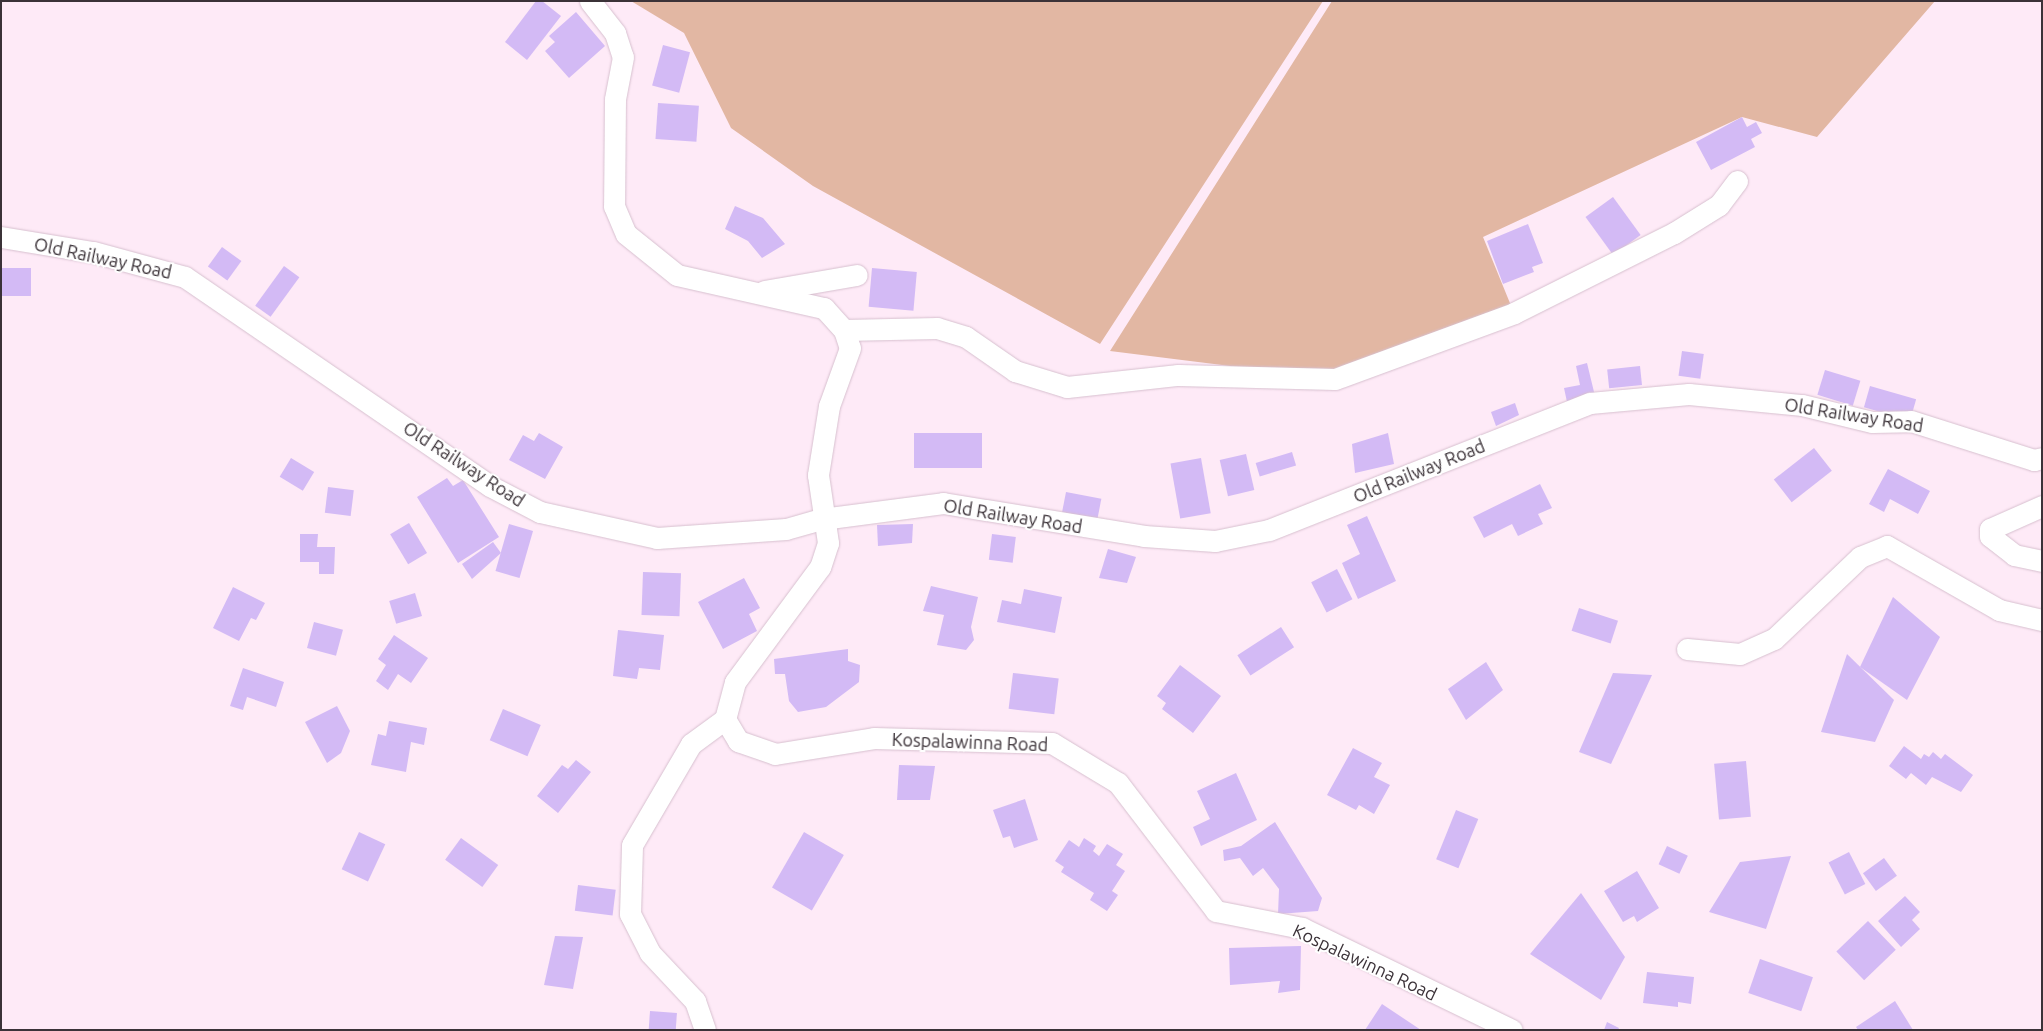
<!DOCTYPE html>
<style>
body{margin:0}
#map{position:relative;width:2043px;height:1031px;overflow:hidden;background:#feeaf7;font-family:Ubuntu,sans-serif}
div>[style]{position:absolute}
.green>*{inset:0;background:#e2b7a3}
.building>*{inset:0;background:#d3baf5;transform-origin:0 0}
.roads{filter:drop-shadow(0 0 1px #d7c0cf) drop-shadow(0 0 1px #d7c0cf)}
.minor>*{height:21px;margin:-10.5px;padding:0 10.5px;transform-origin:10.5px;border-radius:10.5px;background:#fff}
span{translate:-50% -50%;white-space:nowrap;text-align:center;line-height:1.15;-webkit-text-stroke:4px #fff;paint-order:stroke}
.street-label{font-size:18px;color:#3b3238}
.frame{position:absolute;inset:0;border:2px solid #3b3238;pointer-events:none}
</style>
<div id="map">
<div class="green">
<div style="clip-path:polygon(631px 1px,1323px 1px,1100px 344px,813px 186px,731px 128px,684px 33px)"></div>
<div style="clip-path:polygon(1332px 1px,1935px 1px,1817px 137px,1742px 117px,1483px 237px,1514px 313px,1335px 379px,1110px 351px)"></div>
</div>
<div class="building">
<div style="clip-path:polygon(536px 1px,542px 1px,561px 16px,527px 60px,505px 42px)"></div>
<div style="clip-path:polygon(576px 12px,605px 46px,569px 78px,545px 51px,555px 42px,549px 36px)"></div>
<div style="left:663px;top:45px;width:28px;height:42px;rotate:15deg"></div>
<div style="left:658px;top:103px;width:41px;height:36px;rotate:4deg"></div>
<div style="clip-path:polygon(1742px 117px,1747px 127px,1756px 122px,1762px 133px,1751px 139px,1755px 147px,1711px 170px,1696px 142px)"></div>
<div style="left:1613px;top:197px;width:47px;height:34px;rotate:54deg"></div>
<div style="clip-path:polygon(735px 206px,763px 218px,785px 244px,762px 258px,748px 241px,725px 229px)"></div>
<div style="clip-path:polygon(1528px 224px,1543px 263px,1532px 267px,1534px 272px,1503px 284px,1487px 241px)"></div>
<div style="left:222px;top:247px;width:24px;height:24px;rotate:36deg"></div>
<div style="left:284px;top:266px;width:19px;height:49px;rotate:36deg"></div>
<div style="left:31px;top:268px;width:28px;height:30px;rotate:90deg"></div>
<div style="left:872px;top:268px;width:45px;height:39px;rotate:5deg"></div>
<div style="left:1682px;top:351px;width:22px;height:25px;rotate:8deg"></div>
<div style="clip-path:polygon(1587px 363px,1595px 396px,1567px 402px,1564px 388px,1580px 385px,1576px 366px)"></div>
<div style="left:1640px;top:366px;width:19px;height:33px;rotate:84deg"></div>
<div style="left:1825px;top:370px;width:37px;height:26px;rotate:17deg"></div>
<div style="left:1870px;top:386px;width:48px;height:22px;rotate:16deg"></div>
<div style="clip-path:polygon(1515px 403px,1519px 415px,1496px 426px,1491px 412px)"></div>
<div style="clip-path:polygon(539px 433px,563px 447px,545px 479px,509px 460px,523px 435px,534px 441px)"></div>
<div style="left:914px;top:433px;width:68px;height:35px"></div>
<div style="clip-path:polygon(1388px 433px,1394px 464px,1355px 473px,1352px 444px)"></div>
<div style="left:1814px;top:448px;width:29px;height:51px;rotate:52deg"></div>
<div style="left:1292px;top:452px;width:14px;height:38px;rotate:73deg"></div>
<div style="left:1246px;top:454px;width:37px;height:27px;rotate:77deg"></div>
<div style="left:291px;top:458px;width:27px;height:22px;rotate:31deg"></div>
<div style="left:1201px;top:458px;width:56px;height:31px;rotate:80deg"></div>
<div style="clip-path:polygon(1888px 469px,1930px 491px,1918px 514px,1890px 499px,1884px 512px,1869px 504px)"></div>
<div style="clip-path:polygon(447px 478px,453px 486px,463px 480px,499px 537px,458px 563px,417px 497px)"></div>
<div style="clip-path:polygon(1540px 484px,1552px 508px,1538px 514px,1543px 524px,1518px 536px,1512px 524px,1484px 538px,1473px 517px)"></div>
<div style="left:328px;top:487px;width:26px;height:26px;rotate:7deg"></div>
<div style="left:1066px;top:492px;width:36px;height:23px;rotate:11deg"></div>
<div style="clip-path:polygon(1367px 516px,1396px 581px,1358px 599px,1342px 563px,1360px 554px,1347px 525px)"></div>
<div style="left:409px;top:523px;width:35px;height:22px;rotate:59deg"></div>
<div style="left:509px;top:524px;width:25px;height:49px;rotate:16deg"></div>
<div style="clip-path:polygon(913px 524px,912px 543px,878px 546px,877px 525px)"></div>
<div style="clip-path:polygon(300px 534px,318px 534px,317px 547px,335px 547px,334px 574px,319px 574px,319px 562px,300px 562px)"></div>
<div style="left:992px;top:534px;width:24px;height:26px;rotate:7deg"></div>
<div style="clip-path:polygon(493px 542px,501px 553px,472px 579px,462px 564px)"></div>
<div style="clip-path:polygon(1108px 549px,1136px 557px,1127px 583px,1099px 578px)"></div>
<div style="left:1337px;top:569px;width:34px;height:29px;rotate:63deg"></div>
<div style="left:643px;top:572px;width:38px;height:43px;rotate:2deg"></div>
<div style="clip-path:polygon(744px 578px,760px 608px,749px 614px,757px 631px,723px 649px,698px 602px)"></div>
<div style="clip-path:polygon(931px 586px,978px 597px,971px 627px,974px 640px,966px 650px,937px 645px,944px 615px,923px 611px)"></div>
<div style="clip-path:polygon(233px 587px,265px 603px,256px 620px,251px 618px,239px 641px,213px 628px)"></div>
<div style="clip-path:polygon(1024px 589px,1062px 597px,1055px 633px,997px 622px,1002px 600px,1021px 604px)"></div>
<div style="left:415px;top:593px;width:24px;height:27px;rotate:73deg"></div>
<div style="clip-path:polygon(1893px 597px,1940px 637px,1907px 700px,1860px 667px)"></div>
<div style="left:1579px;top:608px;width:41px;height:24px;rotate:18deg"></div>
<div style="left:314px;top:622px;width:30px;height:27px;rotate:15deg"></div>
<div style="left:1281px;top:627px;width:24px;height:52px;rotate:57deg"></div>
<div style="clip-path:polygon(618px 630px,664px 635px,660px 670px,639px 668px,637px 679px,613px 676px)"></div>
<div style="clip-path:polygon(394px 635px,428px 658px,411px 683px,398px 674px,388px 690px,376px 681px,386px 665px,378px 659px)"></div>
<div style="clip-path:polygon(848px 649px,848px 661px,860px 665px,859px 682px,826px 707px,798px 712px,789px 701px,785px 674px,775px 674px,774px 659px)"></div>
<div style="clip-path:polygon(1847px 654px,1894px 700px,1875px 742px,1821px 732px)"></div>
<div style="clip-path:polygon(1486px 662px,1503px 690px,1466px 720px,1448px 689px)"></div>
<div style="clip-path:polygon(1180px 665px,1221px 696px,1193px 733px,1162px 709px,1166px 703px,1157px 696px)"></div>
<div style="clip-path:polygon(243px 668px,284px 682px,276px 707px,247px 697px,243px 710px,230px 706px)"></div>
<div style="left:1013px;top:673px;width:46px;height:36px;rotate:7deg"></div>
<div style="clip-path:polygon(1613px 673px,1652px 675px,1611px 764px,1579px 752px)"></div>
<div style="clip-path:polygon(337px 706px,350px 731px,341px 753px,327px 763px,305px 722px)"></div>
<div style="left:503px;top:709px;width:41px;height:34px;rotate:23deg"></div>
<div style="clip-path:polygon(389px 721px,427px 728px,424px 745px,411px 742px,406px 772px,371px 765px,378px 734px,386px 736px)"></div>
<div style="clip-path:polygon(1904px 746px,1921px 759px,1924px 754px,1929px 757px,1933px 752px,1941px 759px,1945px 754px,1973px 775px,1961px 792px,1932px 777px,1926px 785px,1911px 773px,1906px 779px,1889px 766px)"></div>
<div style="clip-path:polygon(1353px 748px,1382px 763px,1374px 777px,1390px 785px,1374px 814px,1359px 805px,1356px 810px,1327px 795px)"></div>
<div style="clip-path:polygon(576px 760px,591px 772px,558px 813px,537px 796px,562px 765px,568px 769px)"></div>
<div style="left:1746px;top:761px;width:56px;height:32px;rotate:85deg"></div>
<div style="clip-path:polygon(899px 765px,935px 766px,930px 800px,897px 800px)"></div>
<div style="clip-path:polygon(1236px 773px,1257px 820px,1201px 846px,1193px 827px,1210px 819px,1197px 791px)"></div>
<div style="clip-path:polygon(1025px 799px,1038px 840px,1014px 848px,1010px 836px,1003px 838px,993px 810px)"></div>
<div style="left:1456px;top:810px;width:24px;height:53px;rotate:22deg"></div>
<div style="clip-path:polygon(1275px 822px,1322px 898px,1318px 911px,1278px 914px,1279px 889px,1263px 868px,1253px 876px,1240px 858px,1224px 861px,1223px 850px,1241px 846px)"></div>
<div style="left:359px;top:832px;width:29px;height:41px;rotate:25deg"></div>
<div style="left:804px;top:832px;width:46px;height:64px;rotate:30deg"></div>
<div style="left:461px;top:838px;width:46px;height:27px;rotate:36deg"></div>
<div style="clip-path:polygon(1084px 838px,1096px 846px,1093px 851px,1099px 856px,1107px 844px,1123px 854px,1116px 865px,1125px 871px,1112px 891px,1118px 895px,1107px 911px,1090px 900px,1094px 893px,1061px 872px,1064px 867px,1055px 861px,1069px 840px,1079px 847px)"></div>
<div style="left:1667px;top:846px;width:23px;height:20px;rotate:25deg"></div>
<div style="left:1849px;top:852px;width:36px;height:23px;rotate:63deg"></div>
<div style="clip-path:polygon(1791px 856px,1766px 929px,1709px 912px,1740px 862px)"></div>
<div style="left:1884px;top:858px;width:22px;height:26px;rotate:54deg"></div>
<div style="clip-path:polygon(1637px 871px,1659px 908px,1637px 922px,1634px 916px,1623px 922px,1604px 891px)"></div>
<div style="left:578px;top:885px;width:38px;height:26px;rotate:7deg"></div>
<div style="clip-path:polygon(1581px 893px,1625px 957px,1601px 1000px,1530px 954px)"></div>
<div style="clip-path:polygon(1905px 896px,1920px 912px,1912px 920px,1920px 929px,1901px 947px,1878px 921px)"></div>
<div style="left:1868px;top:921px;width:40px;height:44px;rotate:46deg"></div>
<div style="clip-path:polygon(555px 936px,583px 937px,573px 989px,544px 985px)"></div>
<div style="clip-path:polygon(1301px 946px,1300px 990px,1278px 993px,1280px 981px,1230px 985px,1229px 948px)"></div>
<div style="left:1760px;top:959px;width:56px;height:36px;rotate:19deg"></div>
<div style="clip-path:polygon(1647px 972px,1694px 977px,1691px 1004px,1678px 1002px,1678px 1007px,1643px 1003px)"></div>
<div style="clip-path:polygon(1895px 1001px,1913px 1030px,1858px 1030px,1856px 1027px)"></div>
<div style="clip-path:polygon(1382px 1004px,1421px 1030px,1365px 1030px)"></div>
<div style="left:650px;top:1011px;width:27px;height:19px;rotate:4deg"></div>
<div style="clip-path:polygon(1607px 1022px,1619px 1028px,1618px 1030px,1604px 1030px)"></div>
</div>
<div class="roads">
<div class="minor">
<div style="left:590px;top:1px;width:41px;rotate:52deg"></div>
<div style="left:615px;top:33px;width:25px;rotate:72deg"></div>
<div style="left:623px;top:57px;width:43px;rotate:100.8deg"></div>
<div style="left:615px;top:99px;width:107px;rotate:90.5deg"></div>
<div style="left:614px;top:206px;width:30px;rotate:67deg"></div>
<div style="left:626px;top:234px;width:65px;rotate:38.8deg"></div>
<div style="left:677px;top:275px;width:151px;rotate:12.7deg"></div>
<div style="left:824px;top:308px;width:30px;rotate:48deg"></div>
<div style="left:844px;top:330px;width:19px;rotate:72deg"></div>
<div style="left:850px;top:348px;width:62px;rotate:109.9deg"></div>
<div style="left:829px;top:406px;width:70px;rotate:99.1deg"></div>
<div style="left:818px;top:475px;width:69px;rotate:81.6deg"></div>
<div style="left:828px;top:543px;width:25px;rotate:108deg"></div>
<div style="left:820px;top:567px;width:143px;rotate:126.5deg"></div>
<div style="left:735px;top:682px;width:38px;rotate:105deg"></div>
<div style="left:725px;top:719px;width:26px;rotate:59deg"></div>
<div style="left:738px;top:741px;width:39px;rotate:19deg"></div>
<div style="left:775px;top:754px;width:100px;rotate:-9.2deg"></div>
<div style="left:874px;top:738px;width:178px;rotate:1.6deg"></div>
<div style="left:1052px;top:743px;width:77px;rotate:31.2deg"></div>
<div style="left:1118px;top:783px;width:161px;rotate:52.6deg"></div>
<div style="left:1216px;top:911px;width:88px;rotate:11.2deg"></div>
<div style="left:1302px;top:928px;width:233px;rotate:25.9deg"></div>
<div style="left:1px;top:237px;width:93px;rotate:9.3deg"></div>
<div style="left:93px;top:252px;width:95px;rotate:15.2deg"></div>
<div style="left:185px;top:277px;width:370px;rotate:34.4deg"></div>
<div style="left:490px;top:486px;width:56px;rotate:27.5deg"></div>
<div style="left:540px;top:512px;width:120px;rotate:12.5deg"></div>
<div style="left:657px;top:538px;width:129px;rotate:-4deg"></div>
<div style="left:786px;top:529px;width:37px;rotate:-16deg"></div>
<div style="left:822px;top:519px;width:122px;rotate:-7.5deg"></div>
<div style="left:943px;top:503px;width:204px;rotate:9.3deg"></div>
<div style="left:1144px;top:536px;width:71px;rotate:4deg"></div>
<div style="left:1215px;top:541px;width:55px;rotate:-11.5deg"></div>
<div style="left:1269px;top:530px;width:345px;rotate:-21.6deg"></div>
<div style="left:1590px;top:403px;width:99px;rotate:-5.2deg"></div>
<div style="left:1689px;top:394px;width:114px;rotate:5.6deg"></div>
<div style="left:1802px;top:405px;width:72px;rotate:13.7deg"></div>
<div style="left:1872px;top:422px;width:39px;rotate:-1deg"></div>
<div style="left:1911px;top:421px;width:129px;rotate:17.6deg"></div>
<div style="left:2034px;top:460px;width:8px;rotate:-14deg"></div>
<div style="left:764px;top:291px;width:94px;rotate:-9.8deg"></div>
<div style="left:844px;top:330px;width:93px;rotate:-1.2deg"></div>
<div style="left:937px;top:328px;width:30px;rotate:17deg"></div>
<div style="left:966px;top:337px;width:60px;rotate:34.8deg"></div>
<div style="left:1015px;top:371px;width:54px;rotate:17.1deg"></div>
<div style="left:1067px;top:387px;width:112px;rotate:-6.2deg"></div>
<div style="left:1178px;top:375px;width:157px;rotate:1.5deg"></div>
<div style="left:1335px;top:379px;width:191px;rotate:-20.2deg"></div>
<div style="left:1514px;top:313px;width:179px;rotate:-26.6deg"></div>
<div style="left:1674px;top:233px;width:53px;rotate:-31.9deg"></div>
<div style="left:1719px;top:205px;width:30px;rotate:-53deg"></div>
<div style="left:2042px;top:506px;width:57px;rotate:156.1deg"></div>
<div style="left:1990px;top:529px;width:7px;rotate:90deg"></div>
<div style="left:1990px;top:536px;width:31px;rotate:38deg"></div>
<div style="left:2014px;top:555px;width:29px;rotate:12deg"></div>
<div style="left:1687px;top:649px;width:53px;rotate:5.4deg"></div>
<div style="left:1740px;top:654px;width:37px;rotate:-24deg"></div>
<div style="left:1774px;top:639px;width:119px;rotate:-43.6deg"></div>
<div style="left:1860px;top:557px;width:29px;rotate:-22deg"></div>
<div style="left:1887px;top:546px;width:129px;rotate:29.7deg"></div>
<div style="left:1999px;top:610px;width:44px;rotate:13.1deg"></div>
<div style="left:705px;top:1030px;width:31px;rotate:-109deg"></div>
<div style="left:695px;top:1001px;width:66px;rotate:-133.2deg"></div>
<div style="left:650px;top:953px;width:44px;rotate:-117.1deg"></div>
<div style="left:630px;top:914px;width:69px;rotate:-88.3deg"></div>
<div style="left:632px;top:845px;width:117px;rotate:-59.7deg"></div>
<div style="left:691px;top:744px;width:42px;rotate:-36.3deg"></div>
</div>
</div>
<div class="street-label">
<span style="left:103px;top:258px;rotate:12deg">Old Railway Road</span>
<span style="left:1854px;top:415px;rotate:9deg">Old Railway Road</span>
<span style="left:464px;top:464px;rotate:33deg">Old Railway Road</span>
<span style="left:1419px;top:471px;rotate:-22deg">Old Railway Road</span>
<span style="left:1013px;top:516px;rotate:9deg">Old Railway Road</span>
<span style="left:970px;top:742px;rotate:2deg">Kospalawinna Road</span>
<span style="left:1365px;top:962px;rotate:25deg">Kospalawinna Road</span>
</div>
<div class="frame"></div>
</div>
